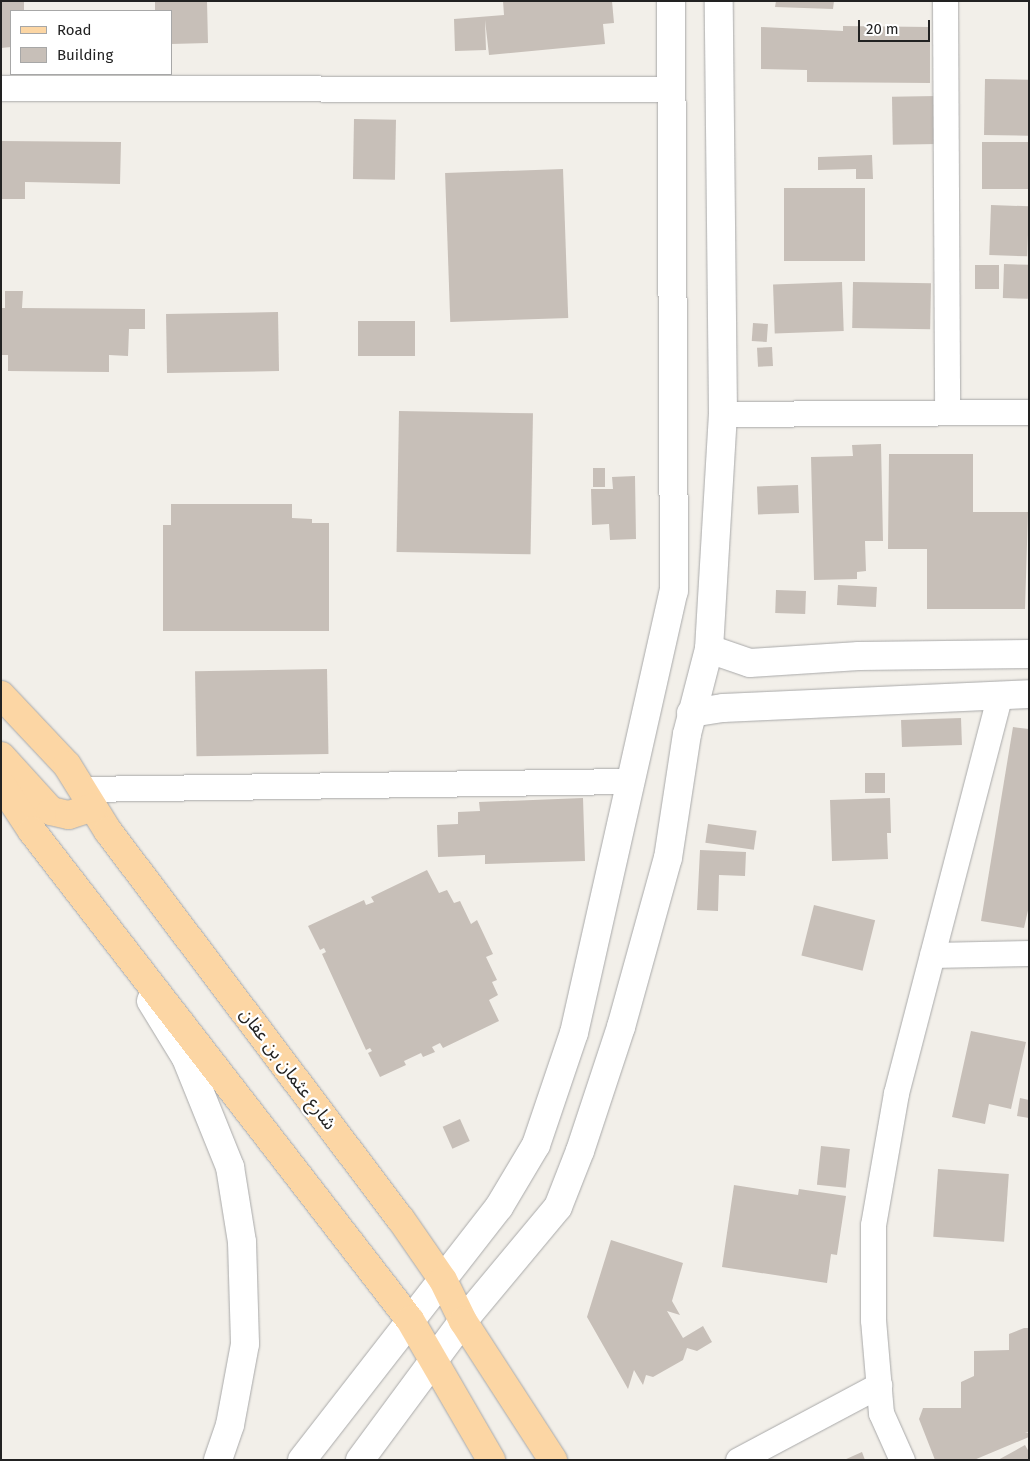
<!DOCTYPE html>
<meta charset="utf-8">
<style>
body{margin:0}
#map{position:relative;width:1030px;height:1461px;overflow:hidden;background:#f2efe9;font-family:"Fira Sans","Noto Sans Arabic",sans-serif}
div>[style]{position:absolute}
.building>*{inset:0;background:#c7bfb8;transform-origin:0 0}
.roads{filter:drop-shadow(0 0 1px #a9a9a9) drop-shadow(0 0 1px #a9a9a9)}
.minor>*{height:25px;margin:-12.5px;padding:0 12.5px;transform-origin:12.5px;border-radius:12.5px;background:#fff}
.tertiary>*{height:28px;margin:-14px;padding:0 14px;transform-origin:14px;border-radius:14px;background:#fff}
.primary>*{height:28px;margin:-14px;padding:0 14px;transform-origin:14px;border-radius:14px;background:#fcd6a4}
span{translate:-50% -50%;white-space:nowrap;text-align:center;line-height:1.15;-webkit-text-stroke:4.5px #fff;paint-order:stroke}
.street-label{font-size:18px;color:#222}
.frame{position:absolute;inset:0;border:2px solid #222;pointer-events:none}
.legend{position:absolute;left:10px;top:10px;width:162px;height:65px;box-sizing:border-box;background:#fff;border:1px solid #a7a7a7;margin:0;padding:6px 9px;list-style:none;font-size:15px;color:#222}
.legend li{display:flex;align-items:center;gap:10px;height:25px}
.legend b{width:25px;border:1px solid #a7a7a7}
.scale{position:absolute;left:858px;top:20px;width:72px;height:22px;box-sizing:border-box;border:2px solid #222;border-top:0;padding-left:6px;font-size:15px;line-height:18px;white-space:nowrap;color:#222;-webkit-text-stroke:4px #fff;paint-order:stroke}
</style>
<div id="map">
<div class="building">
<div style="clip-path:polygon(1px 1px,24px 1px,24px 11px,11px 11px,11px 47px,1px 48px)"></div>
<div style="clip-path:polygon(155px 1px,207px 1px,208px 43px,171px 44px,171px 11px,155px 11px)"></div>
<div style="clip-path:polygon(503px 1px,612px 1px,614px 23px,603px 24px,605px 44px,489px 55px,485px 20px,486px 50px,455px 51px,454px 19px,504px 15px)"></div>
<div style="clip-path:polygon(776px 1px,834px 1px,833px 9px,775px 7px)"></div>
<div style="clip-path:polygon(843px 26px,930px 27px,930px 83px,807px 82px,807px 70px,761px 69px,761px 27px,843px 31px)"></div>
<div style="left:985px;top:79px;width:44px;height:56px;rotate:1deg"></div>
<div style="left:936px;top:96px;width:48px;height:44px;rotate:89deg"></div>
<div style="left:354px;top:119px;width:42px;height:60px;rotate:1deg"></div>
<div style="clip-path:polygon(1px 141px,121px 142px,120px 184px,25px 182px,25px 199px,1px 199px)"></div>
<div style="left:982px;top:142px;width:47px;height:47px"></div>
<div style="clip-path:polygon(872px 155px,873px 179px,856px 179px,856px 169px,818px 170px,818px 157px)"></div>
<div style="left:563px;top:169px;width:149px;height:118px;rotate:88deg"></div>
<div style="left:865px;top:188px;width:73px;height:81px;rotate:90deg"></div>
<div style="left:991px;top:205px;width:38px;height:50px;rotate:2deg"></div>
<div style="left:1004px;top:264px;width:25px;height:34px;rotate:2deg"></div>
<div style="left:975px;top:265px;width:24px;height:24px"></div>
<div style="left:842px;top:282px;width:49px;height:69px;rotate:88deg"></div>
<div style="left:853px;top:282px;width:78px;height:46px;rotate:1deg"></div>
<div style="clip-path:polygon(5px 291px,23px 291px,22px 308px,145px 309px,145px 329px,129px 329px,128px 356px,109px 355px,109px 372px,8px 371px,8px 355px,1px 355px,1px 308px,5px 308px)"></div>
<div style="left:278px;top:312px;width:59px;height:112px;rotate:89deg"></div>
<div style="left:358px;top:321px;width:57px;height:35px"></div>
<div style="left:753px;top:323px;width:15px;height:18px;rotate:4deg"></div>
<div style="left:772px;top:347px;width:19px;height:15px;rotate:87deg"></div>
<div style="left:399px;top:411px;width:134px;height:141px;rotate:1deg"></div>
<div style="clip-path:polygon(881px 444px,883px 541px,865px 541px,866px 571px,857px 572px,857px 579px,814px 580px,811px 457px,853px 456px,852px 445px)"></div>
<div style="clip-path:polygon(889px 454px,973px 454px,973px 512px,1028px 512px,1025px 609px,927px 609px,927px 549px,888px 549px)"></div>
<div style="left:593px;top:468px;width:12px;height:19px"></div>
<div style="clip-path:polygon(635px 476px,636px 539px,610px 540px,609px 524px,592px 525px,591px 489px,613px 489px,612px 477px)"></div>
<div style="left:798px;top:485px;width:28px;height:41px;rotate:88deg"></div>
<div style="clip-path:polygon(171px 504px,292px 504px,292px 518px,312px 519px,312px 523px,329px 523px,329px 631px,163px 631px,163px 525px,171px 525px)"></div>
<div style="left:838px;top:585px;width:39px;height:20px;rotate:3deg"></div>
<div style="left:776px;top:590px;width:30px;height:23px;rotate:2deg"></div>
<div style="left:327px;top:669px;width:85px;height:132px;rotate:89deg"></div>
<div style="left:961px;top:718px;width:27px;height:60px;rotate:88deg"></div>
<div style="clip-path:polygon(1013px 727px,1029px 729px,1029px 906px,1024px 928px,981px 921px)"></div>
<div style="left:865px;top:773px;width:20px;height:20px"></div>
<div style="clip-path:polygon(583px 798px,585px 861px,485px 864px,485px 855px,438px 857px,437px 825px,458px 824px,458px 812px,480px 811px,479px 802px)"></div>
<div style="clip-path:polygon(890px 798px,891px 833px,887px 833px,888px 859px,832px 861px,830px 800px)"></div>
<div style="left:708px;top:824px;width:49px;height:19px;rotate:8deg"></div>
<div style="clip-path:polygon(700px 850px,746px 852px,745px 876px,719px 875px,718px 911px,697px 910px)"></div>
<div style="clip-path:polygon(427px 870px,439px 893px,447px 890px,454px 903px,460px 901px,471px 924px,477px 920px,493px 954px,486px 957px,497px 980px,492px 982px,498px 995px,489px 1000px,499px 1021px,443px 1048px,440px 1043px,432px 1047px,435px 1052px,423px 1057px,421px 1053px,404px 1061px,406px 1065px,380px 1077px,368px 1053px,372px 1051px,370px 1048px,366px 1050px,322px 954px,326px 952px,324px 948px,320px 950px,308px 926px,364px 900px,366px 905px,374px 902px,371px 897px)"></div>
<div style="left:814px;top:905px;width:63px;height:52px;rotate:14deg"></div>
<div style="clip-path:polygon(971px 1031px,1026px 1042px,1011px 1109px,989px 1104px,985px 1124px,952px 1117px)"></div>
<div style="clip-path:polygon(1020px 1098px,1029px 1100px,1029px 1118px,1017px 1116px)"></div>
<div style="left:460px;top:1119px;width:24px;height:19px;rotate:66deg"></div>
<div style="left:821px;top:1146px;width:29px;height:39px;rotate:6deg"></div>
<div style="left:938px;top:1169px;width:71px;height:68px;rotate:4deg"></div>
<div style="clip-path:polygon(734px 1185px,798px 1195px,799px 1189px,846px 1196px,837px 1255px,831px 1254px,827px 1283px,722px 1267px)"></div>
<div style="clip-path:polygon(611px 1240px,683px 1263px,672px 1301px,680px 1315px,667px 1311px,683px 1338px,703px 1326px,712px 1342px,697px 1351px,687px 1348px,683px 1360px,653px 1377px,646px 1375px,643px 1385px,634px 1370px,628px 1389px,587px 1317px)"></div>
<div style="clip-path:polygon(1024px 1328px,1029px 1328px,1029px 1432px,1025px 1433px,1029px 1433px,1029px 1437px,974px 1460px,935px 1460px,919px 1419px,923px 1408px,961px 1408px,961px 1382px,974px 1376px,974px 1351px,1009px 1350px,1009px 1334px)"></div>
<div style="clip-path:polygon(1025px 1445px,1029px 1452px,1029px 1460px,998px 1460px)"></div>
<div style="clip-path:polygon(862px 1452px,865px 1460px,844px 1460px)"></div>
</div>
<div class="roads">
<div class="minor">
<div style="left:945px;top:1px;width:411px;rotate:89.7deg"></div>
<div style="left:1px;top:88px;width:671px;rotate:0.09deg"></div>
<div style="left:723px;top:414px;width:306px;rotate:-0.4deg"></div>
<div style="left:82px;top:789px;width:548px;rotate:-0.84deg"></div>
<div style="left:932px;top:955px;width:97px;rotate:-1.2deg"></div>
<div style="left:738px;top:1460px;width:160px;rotate:-28deg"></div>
<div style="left:902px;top:1460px;width:51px;rotate:-114.1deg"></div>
<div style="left:881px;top:1413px;width:93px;rotate:-94.9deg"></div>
<div style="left:873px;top:1320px;width:95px;rotate:-90deg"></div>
<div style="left:873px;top:1225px;width:134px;rotate:-80.1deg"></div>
<div style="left:896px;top:1093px;width:412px;rotate:-75.4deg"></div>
</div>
<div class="tertiary">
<div style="left:709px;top:649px;width:43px;rotate:18.9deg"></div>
<div style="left:750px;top:663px;width:109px;rotate:-3.7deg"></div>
<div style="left:859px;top:656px;width:170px;rotate:-0.7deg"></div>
<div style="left:691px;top:713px;width:32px;rotate:-9deg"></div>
<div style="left:723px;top:708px;width:306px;rotate:-2.6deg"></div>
<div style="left:151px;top:1001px;width:67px;rotate:58.4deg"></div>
<div style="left:186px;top:1058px;width:118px;rotate:68deg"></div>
<div style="left:230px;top:1167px;width:76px;rotate:80.9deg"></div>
<div style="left:242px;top:1242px;width:102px;rotate:88.3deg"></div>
<div style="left:245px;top:1344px;width:82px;rotate:100.5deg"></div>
<div style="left:230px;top:1425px;width:37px;rotate:109deg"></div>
<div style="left:302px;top:1460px;width:321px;rotate:-52.1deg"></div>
<div style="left:499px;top:1207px;width:72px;rotate:-59.2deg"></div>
<div style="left:536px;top:1145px;width:118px;rotate:-71.3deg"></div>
<div style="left:574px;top:1033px;width:453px;rotate:-77.3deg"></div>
<div style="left:674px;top:591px;width:590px;rotate:-90.29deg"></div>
<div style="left:360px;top:1460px;width:173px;rotate:-53.5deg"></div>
<div style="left:463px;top:1321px;width:148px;rotate:-50.2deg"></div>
<div style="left:558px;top:1207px;width:60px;rotate:-68.6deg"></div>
<div style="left:580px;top:1151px;width:131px;rotate:-71.7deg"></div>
<div style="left:621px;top:1027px;width:175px;rotate:-74.5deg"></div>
<div style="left:668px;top:858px;width:125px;rotate:-81.3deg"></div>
<div style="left:687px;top:734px;width:88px;rotate:-75.5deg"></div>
<div style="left:709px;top:649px;width:235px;rotate:-86.6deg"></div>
<div style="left:723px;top:414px;width:413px;rotate:-90.6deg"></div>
</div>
<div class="primary">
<div style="left:1px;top:695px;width:96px;rotate:46.7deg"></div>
<div style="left:67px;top:765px;width:78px;rotate:58.2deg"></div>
<div style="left:108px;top:831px;width:485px;rotate:53deg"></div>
<div style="left:400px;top:1218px;width:75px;rotate:55.3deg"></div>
<div style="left:443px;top:1280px;width:46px;rotate:64deg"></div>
<div style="left:463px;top:1321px;width:166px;rotate:57.1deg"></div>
<div style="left:1px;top:756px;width:74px;rotate:47.7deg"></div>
<div style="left:51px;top:811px;width:18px;rotate:13deg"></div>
<div style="left:69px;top:815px;width:25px;rotate:-18deg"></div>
<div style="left:1px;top:784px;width:56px;rotate:56.6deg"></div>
<div style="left:32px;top:831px;width:618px;rotate:52.3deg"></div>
<div style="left:410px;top:1320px;width:162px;rotate:59.9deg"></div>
</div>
</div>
<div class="street-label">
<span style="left:288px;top:1069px;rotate:53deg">شارع عثمان بن عفان</span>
</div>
<div class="frame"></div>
<ul class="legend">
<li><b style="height:6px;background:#fcd6a4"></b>Road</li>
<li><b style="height:14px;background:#c7bfb8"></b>Building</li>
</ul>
<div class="scale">20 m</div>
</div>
